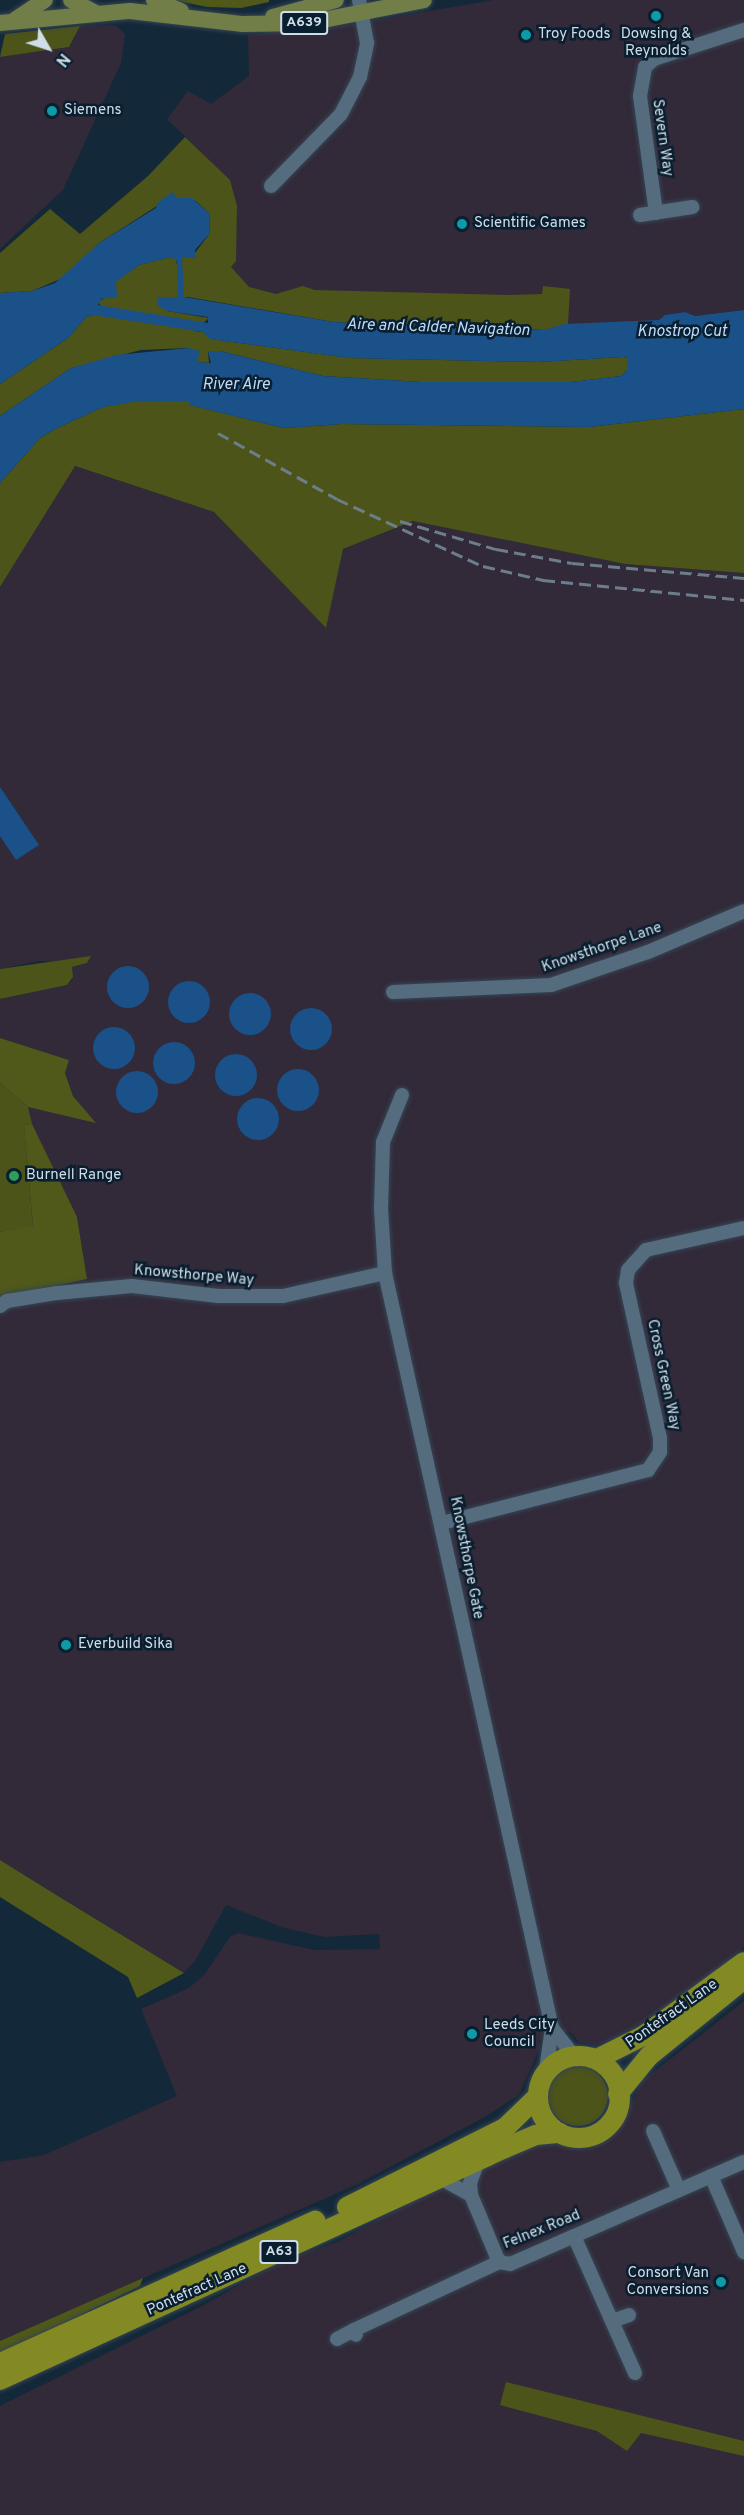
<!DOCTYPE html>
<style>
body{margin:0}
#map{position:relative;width:744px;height:2515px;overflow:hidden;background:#132838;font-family:Overpass,sans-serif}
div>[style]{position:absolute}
.industrial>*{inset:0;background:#322939}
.green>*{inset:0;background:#4c5419}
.round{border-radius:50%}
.forest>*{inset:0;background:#505919}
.water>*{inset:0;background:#1a5189}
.roads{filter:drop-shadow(0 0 2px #364553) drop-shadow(0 0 2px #364553)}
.minor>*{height:14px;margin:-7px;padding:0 7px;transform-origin:7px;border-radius:7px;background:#556c7e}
.major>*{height:16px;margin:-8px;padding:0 8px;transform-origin:8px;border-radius:8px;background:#717e48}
.highway>*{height:20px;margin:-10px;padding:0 10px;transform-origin:10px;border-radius:10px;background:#838a24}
.highway>.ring{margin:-10px;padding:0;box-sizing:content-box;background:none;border:20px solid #838a24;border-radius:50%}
.rail>*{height:3px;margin-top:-1.5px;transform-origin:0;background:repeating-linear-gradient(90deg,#6c7d8b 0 12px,transparent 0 18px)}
.dots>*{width:16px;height:16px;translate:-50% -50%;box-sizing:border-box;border:3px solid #091e2e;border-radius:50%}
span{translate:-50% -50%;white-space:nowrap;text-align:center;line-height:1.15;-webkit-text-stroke:5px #091e2e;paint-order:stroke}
.shield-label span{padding:2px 4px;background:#091e2e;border:2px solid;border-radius:4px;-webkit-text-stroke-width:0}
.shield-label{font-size:14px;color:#d0dde8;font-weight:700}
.poi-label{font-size:15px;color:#d0dde8}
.left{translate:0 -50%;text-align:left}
.right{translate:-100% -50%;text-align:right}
.street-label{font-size:15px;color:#d0dde8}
.water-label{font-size:16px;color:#bedbfc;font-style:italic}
.north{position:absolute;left:18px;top:18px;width:60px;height:60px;-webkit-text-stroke:4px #091e2e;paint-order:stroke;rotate:129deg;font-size:16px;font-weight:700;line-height:24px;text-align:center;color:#d0dde8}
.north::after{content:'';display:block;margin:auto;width:21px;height:27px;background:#d0dde8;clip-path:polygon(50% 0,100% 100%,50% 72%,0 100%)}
</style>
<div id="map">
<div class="industrial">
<div style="clip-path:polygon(493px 0,744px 0,744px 310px,695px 316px,685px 312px,665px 315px,660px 320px,624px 323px,415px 328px,334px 322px,237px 305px,211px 162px,167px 119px,188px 91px,211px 104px,249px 76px,248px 35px,349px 25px)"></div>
<div style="clip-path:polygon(115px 25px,125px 34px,121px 63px,63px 190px,0 249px,0 57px,69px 47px,80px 26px)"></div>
<div style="clip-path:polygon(74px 466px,214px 512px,325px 627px,343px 549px,414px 521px,625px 564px,744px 573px,744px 1947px,687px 1993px,618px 2038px,594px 2045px,579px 2042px,569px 2031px,539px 2040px,540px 2048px,519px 2095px,485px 2117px,356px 2185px,0 2341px,0 2162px,44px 2155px,177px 2096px,141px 2009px,189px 1988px,204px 1975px,230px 1937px,238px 1933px,314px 1950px,380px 1949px,379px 1934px,325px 1937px,284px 1928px,226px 1905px,195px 1961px,184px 1973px,0 1860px,0 1298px,87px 1279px,77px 1217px,0 1232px,0 1083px,28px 1107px,95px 1122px,73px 1096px,65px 1073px,69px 1060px,0 1038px,0 999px,67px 985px,72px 980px,72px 967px,87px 963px,38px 961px,0 969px,0 587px)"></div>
<div style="clip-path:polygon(744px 2001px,744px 2515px,0 2515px,0 2406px,204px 2305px,280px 2262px,337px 2242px,432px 2191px,544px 2141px,593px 2146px,621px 2125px,642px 2081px)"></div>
</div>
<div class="green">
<div style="clip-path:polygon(80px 26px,69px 47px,0 57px,5px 34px)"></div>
<div style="clip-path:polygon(185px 137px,230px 180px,237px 206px,236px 261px,231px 267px,249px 287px,276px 294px,303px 286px,315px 290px,509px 295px,542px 294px,543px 286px,570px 289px,568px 324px,545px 330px,334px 322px,188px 297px,173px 298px,163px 306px,167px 311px,209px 318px,194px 331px,203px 332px,211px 339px,350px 358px,538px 362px,623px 357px,627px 358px,627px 370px,621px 376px,571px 382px,421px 382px,323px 376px,220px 351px,208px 351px,209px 363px,197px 362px,188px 348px,141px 350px,71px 368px,0 416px,0 384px,68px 338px,86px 317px,93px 315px,101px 307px,98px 301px,108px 297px,115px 282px,139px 265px,170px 257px,176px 258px,177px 265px,182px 258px,195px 253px,210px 233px,209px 213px,196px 201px,168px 199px,99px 243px,65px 277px,32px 291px,0 293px,0 253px,50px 209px,80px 234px,148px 176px)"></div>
<div style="clip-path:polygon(133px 401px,190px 401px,190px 405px,284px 428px,342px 424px,589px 427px,744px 409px,744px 573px,625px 564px,413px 521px,343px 549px,326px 628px,214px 512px,75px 466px,0 587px,0 483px,40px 438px,57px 428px,103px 407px)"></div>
<div style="clip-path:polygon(91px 956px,87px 963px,72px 967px,73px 977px,67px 985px,0 999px,0 969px)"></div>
<div style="clip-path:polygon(0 1083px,28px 1107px,32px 1124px,24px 1125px,33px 1227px,0 1232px)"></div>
<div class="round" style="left:548px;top:2066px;width:60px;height:60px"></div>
<div style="clip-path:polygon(506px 2382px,744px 2441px,744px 2456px,641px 2433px,627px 2451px,597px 2431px,500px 2405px)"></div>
</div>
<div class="forest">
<div style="clip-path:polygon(173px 0,269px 0,269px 2px,241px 8px,207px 7px)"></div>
<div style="clip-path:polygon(0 1038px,69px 1060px,65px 1073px,73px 1096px,96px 1123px,28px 1107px,0 1083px)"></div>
<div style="clip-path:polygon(32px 1124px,77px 1217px,87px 1279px,0 1298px,0 1232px,33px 1226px,24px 1125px)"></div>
<div style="clip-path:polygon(0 1860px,58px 1896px,184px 1973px,137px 1998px,128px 1977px,0 1897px)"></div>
<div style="clip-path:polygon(143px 2278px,140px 2286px,0 2354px,0 2341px)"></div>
</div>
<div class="water">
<div style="clip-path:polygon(evenodd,173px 192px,176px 198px,192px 198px,209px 213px,210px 233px,195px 250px,196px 258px,182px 258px,184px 297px,334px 322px,478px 329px,545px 330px,564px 324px,659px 320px,665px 315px,685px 312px,695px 316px,744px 310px,744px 409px,589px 427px,342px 424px,284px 428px,189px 405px,190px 401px,133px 402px,103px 407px,57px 428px,40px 438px,0 483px,0 416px,71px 368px,116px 355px,189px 348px,200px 351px,197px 362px,211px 363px,208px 351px,220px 351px,323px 376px,421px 382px,571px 382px,621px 376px,627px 370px,627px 358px,623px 357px,538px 362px,349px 358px,210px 339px,203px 332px,93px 315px,86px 317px,68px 338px,0 384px,0 293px,32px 291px,55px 283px,99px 243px,156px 208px,158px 202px,173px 192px,171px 257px,177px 261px,178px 297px,157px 297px,157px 305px,167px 311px,208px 317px,208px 323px,98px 305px,101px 299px,117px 297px,116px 282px,139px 265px,171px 257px)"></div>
<div style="clip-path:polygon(0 787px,39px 845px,16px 860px,0 836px)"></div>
<div class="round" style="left:107px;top:966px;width:42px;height:42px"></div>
<div class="round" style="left:168px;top:981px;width:42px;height:42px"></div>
<div class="round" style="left:229px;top:993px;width:42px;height:42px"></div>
<div class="round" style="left:290px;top:1008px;width:42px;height:42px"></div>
<div class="round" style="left:93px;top:1027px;width:42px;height:42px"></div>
<div class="round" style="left:153px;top:1042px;width:42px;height:42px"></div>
<div class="round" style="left:215px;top:1054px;width:42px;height:42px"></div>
<div class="round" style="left:277px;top:1069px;width:42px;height:42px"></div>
<div class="round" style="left:116px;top:1071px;width:42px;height:42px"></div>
<div class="round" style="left:237px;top:1098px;width:42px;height:42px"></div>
</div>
<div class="roads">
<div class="minor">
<div style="left:271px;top:186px;width:100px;rotate:-45.8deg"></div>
<div style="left:341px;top:114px;width:42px;rotate:-62.8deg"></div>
<div style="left:360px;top:77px;width:35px;rotate:-78deg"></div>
<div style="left:367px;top:43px;width:44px;rotate:-100.5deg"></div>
<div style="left:656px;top:213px;width:118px;rotate:-97.8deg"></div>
<div style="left:640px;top:96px;width:29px;rotate:-80deg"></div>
<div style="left:645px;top:67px;width:12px;rotate:-42deg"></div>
<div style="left:654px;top:59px;width:95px;rotate:-17.9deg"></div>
<div style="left:640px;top:215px;width:53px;rotate:-8.7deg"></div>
<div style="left:393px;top:992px;width:158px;rotate:-2.5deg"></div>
<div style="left:551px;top:985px;width:102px;rotate:-18.8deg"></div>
<div style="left:648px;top:952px;width:104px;rotate:-23.1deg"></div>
<div style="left:402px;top:1095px;width:51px;rotate:112deg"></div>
<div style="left:383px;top:1142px;width:66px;rotate:91.7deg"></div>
<div style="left:381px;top:1208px;width:65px;rotate:86.5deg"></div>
<div style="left:385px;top:1273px;width:773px;rotate:77.53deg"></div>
<div style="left:552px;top:2028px;width:42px;rotate:98.1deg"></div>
<div style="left:0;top:1306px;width:9px;rotate:-36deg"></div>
<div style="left:7px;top:1301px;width:51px;rotate:-9.1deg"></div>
<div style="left:57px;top:1293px;width:75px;rotate:-5.3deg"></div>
<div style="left:132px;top:1286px;width:87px;rotate:6.6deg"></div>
<div style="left:218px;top:1296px;width:65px"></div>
<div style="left:283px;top:1296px;width:105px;rotate:-12.7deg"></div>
<div style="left:442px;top:1523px;width:213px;rotate:-14.4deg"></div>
<div style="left:648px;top:1470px;width:22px;rotate:-56deg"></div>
<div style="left:660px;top:1452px;width:14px;rotate:-90deg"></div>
<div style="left:660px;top:1438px;width:159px;rotate:-102.4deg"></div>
<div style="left:626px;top:1283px;width:13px;rotate:-81deg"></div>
<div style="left:628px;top:1270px;width:27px;rotate:-48deg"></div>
<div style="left:646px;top:1250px;width:100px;rotate:-12.7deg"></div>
<div style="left:552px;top:2028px;width:36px;rotate:52deg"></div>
<div style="left:653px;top:2131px;width:64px;rotate:66.2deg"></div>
<div style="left:478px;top:2161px;width:23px;rotate:110deg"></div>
<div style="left:470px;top:2183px;width:12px;rotate:85deg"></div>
<div style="left:471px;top:2195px;width:73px;rotate:67.3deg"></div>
<div style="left:711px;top:2176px;width:83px;rotate:66.5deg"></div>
<div style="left:440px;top:2178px;width:35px;rotate:29deg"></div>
<div style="left:574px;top:2236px;width:150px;rotate:66deg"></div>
<div style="left:612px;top:2321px;width:18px;rotate:-19deg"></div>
<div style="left:354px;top:2330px;width:160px;rotate:-25.1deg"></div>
<div style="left:499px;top:2262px;width:11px;rotate:10deg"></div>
<div style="left:510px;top:2264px;width:255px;rotate:-23.6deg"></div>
<div style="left:337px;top:2339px;width:19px;rotate:-28deg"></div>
<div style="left:354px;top:2330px;width:5px;rotate:68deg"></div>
</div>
<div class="major">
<div style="left:71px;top:0;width:27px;rotate:28deg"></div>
<div style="left:154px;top:0;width:29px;rotate:22deg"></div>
<div style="left:273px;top:17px;width:65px;rotate:-15.1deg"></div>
<div style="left:15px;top:20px;width:36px;rotate:-34deg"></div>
<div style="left:0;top:23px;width:131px;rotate:-5.3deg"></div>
<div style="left:130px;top:11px;width:114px;rotate:6.6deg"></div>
<div style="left:243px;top:24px;width:65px;rotate:-0.9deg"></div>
<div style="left:308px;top:23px;width:118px;rotate:-11.2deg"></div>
</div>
<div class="highway">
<div class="ring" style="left:538px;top:2056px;width:62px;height:62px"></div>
<div style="left:597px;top:2059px;width:51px;rotate:-26.6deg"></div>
<div style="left:643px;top:2036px;width:125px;rotate:-36.2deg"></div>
<div style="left:618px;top:2094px;width:49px;rotate:-50.8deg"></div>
<div style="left:649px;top:2056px;width:122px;rotate:-39deg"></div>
<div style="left:347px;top:2207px;width:177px;rotate:-26.6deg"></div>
<div style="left:505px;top:2128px;width:43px;rotate:-44.1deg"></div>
<div style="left:0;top:2363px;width:346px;rotate:-24.3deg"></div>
<div style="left:0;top:2380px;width:556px;rotate:-24.67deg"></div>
<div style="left:505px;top:2148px;width:34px;rotate:-23deg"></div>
<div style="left:536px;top:2135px;width:24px;rotate:-5deg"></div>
</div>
</div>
<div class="rail">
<div style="left:218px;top:433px;width:136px;rotate:29deg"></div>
<div style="left:337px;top:499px;width:161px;rotate:24.7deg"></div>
<div style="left:483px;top:566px;width:62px;rotate:13.1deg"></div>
<div style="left:543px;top:580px;width:202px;rotate:5.7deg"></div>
<div style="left:400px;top:521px;width:100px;rotate:16.3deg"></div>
<div style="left:496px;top:549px;width:77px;rotate:10.4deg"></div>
<div style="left:572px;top:563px;width:173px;rotate:5deg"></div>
</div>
<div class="dots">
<div style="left:656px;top:16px;background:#0f9aa8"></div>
<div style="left:526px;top:35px;background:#0f9aa8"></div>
<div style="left:52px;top:111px;background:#0f9aa8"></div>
<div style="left:462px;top:224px;background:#0f9aa8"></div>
<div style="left:14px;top:1176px;background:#2e9e5b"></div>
<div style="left:66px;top:1645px;background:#0f9aa8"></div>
<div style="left:472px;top:2034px;background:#0f9aa8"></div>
<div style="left:721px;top:2282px;background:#0f9aa8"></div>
</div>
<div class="shield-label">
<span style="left:304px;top:23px">A639</span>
<span style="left:279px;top:2252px">A63</span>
</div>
<div class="poi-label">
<span style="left:656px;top:43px">Dowsing &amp;<br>Reynolds</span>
<span class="left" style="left:538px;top:35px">Troy Foods</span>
<span class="left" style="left:64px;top:111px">Siemens</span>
<span class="left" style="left:474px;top:224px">Scientific Games</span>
<span class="left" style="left:26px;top:1176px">Burnell Range</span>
<span class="left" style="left:78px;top:1645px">Everbuild Sika</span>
<span class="left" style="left:484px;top:2034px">Leeds City<br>Council</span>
<span class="right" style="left:709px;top:2282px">Consort Van<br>Conversions</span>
</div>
<div class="street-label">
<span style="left:662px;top:138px;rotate:82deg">Severn Way</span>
<span style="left:602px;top:948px;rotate:-19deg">Knowsthorpe Lane</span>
<span style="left:194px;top:1276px;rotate:5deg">Knowsthorpe Way</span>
<span style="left:663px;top:1375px;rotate:78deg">Cross Green Way</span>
<span style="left:466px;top:1558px;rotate:79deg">Knowsthorpe Gate</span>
<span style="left:672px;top:2014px;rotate:-35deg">Pontefract Lane</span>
<span style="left:542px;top:2230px;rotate:-22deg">Felnex Road</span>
<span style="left:197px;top:2290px;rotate:-24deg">Pontefract Lane</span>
</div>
<div class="water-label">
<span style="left:438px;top:328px;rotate:2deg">Aire and Calder Navigation</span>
<span style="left:682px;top:332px">Knostrop Cut</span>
<span style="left:236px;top:385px">River Aire</span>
</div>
<div class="north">N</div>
</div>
